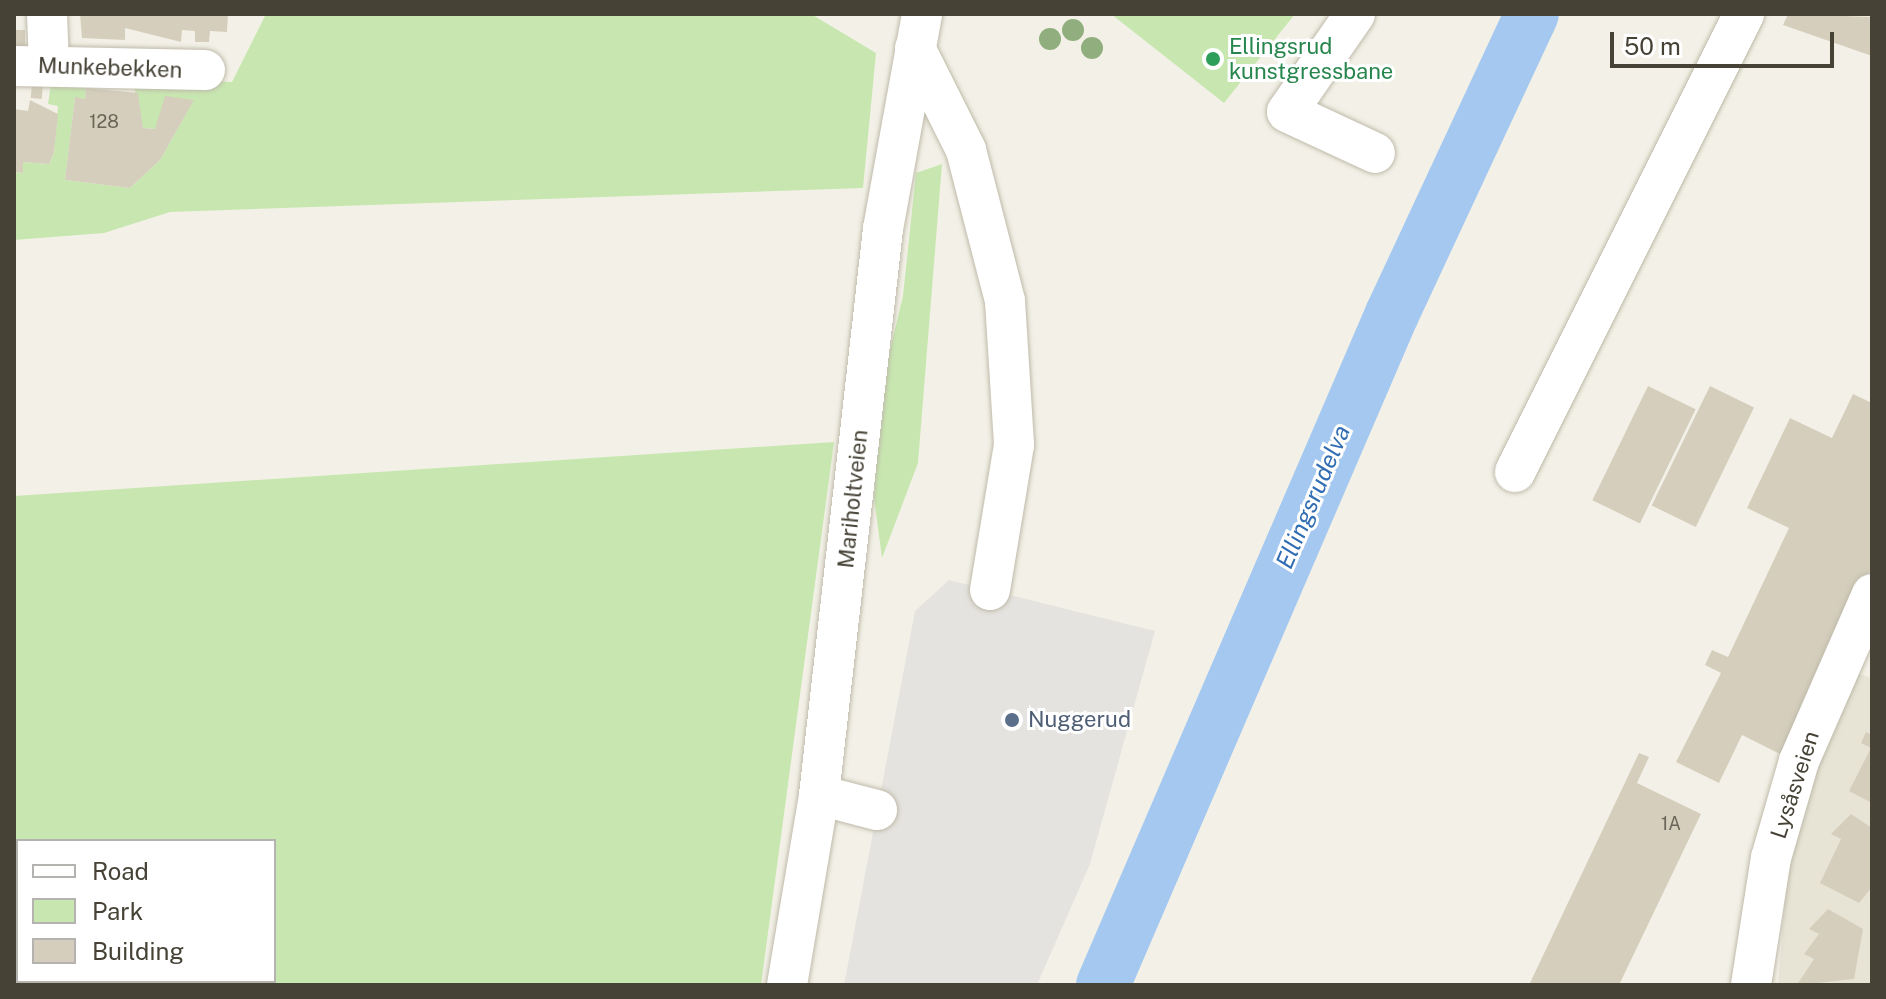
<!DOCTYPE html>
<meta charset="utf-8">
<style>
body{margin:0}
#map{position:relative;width:1886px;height:999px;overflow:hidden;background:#f3f1e7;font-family:"Public Sans",sans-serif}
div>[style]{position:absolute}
.residential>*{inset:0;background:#e7e4d5}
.green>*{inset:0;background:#c8e7b0}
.parking>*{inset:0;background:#e5e3df}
.river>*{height:54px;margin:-27px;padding:0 27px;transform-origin:27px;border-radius:27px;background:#a4c8f0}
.building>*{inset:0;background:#d5cebd;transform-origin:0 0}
.roads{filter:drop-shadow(0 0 2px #bfbaaa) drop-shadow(0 0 2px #bfbaaa)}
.minor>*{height:40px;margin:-20px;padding:0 20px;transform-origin:20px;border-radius:20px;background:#fff}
.trees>*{width:22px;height:22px;margin:-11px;border-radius:50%;background:#90ae7e}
.dots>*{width:22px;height:22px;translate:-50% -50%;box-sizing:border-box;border:4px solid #fff;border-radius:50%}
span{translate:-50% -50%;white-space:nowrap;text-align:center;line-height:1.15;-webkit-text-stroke:6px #fff;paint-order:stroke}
.number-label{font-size:18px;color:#6a6558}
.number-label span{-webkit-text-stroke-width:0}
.leisure-label{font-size:22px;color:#27864d}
.left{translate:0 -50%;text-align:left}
.street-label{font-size:22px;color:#464236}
.service-label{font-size:22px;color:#4e5e75}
.water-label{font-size:24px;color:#306db2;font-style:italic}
.frame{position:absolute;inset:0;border:16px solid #464236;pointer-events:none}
.legend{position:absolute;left:16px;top:839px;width:260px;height:144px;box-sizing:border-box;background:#fff;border:2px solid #b5b3af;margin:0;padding:10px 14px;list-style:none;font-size:24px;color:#464236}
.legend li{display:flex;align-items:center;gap:16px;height:40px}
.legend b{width:40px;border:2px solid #b5b3af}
.scale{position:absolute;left:1610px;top:32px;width:224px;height:36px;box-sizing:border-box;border:4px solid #464236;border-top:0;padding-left:10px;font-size:24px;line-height:28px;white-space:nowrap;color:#464236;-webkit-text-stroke:6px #fff;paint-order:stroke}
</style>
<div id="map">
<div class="residential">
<div style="clip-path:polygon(1846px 670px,1872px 678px,1872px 985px,1778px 985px,1788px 862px)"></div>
</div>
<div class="green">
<div style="clip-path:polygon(266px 14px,811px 14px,876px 53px,863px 188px,170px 212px,104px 233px,14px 240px,14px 172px,23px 173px,23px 162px,49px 164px,54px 153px,58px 106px,48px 104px,51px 84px,87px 75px,85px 99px,75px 98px,65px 180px,130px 188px,160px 160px,193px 101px,155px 129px,143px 128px,132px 77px,232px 82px)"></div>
<div style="clip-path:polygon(1111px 14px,1295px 14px,1224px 103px)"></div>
<div style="clip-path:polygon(942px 164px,918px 463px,882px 558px,874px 498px,882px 383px,903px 296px,916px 173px)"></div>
<div style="clip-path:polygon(evenodd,834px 442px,761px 985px,14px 985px,14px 496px,834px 442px,274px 841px,274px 981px,18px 981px,18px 841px,274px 841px)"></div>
</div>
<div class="parking">
<div style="clip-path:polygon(949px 580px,1155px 631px,1090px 864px,1037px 985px,844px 985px,915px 611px)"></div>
</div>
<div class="river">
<div style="left:1103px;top:985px;width:731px;rotate:-66.7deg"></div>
<div style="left:1392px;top:314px;width:331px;rotate:-65deg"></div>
</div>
<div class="building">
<div style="clip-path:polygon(80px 14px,228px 14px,227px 32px,210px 31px,209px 42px,195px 42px,195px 31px,182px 30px,181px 42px,125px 28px,125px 40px,82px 38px)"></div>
<div style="clip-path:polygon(1788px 14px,1872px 17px,1872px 56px,1783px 25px)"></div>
<div style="left:14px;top:30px;width:11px;height:29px"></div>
<div style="left:32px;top:83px;width:11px;height:15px;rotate:5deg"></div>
<div style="clip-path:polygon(86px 88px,138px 93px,143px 128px,155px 129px,165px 96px,194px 100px,160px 160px,130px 188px,65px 180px,75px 97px,85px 99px)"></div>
<div style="clip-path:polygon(30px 100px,58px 114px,54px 153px,49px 164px,23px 162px,23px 173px,14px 172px,14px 109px,28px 111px)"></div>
<div style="left:1648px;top:386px;width:53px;height:127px;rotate:26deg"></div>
<div style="left:1710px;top:386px;width:49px;height:133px;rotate:26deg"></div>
<div style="clip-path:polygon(1853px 394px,1872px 403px,1872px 567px,1782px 755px,1742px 735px,1719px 783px,1676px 762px,1721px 673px,1705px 665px,1712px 650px,1728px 657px,1789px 528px,1747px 508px,1790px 418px,1832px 438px)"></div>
<div style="clip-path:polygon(1866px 732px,1872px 735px,1872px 803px,1849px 791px,1871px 748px,1861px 743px)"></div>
<div style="clip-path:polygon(1639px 753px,1649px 757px,1637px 783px,1701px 814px,1619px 985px,1529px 985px)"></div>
<div style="clip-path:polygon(1851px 814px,1872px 828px,1872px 887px,1859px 903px,1820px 883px,1841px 839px,1831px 834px)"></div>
<div style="clip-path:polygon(1828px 909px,1863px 929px,1854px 979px,1797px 985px,1814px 959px,1804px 954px,1819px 934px,1809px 929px)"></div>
</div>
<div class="roads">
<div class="minor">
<div style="left:47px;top:14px;width:52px;rotate:87.8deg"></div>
<div style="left:1355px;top:14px;width:119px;rotate:124.8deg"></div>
<div style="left:1287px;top:112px;width:97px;rotate:25deg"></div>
<div style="left:915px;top:48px;width:114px;rotate:63.4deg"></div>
<div style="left:966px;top:150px;width:156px;rotate:75.5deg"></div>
<div style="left:1005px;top:301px;width:144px;rotate:86.4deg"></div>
<div style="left:1014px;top:445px;width:147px;rotate:99.4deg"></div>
<div style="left:14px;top:66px;width:191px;rotate:1.2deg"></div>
<div style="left:1515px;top:472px;width:512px;rotate:-63.43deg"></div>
<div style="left:819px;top:795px;width:60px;rotate:14.5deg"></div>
<div style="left:787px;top:985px;width:193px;rotate:-80.4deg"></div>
<div style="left:819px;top:795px;width:570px;rotate:-83.55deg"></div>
<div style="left:883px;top:229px;width:219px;rotate:-79.7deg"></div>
<div style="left:1751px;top:985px;width:129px;rotate:-81.1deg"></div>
<div style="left:1771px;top:858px;width:101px;rotate:-73.9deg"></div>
<div style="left:1799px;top:761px;width:182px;rotate:-66.4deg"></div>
</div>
</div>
<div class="trees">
<div style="left:1073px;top:30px"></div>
<div style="left:1050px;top:39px"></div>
<div style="left:1092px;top:48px"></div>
</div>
<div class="dots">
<div style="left:1213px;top:59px;background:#2e9e5b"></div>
<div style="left:1012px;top:720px;background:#5c6f8a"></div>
</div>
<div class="number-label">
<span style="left:104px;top:122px">128</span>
<span style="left:1671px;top:824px">1A</span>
</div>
<div class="leisure-label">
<span class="left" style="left:1229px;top:59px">Ellingsrud<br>kunstgressbane</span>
</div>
<div class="street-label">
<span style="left:110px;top:68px;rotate:2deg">Munkebekken</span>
<span style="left:853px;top:499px;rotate:-84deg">Mariholtveien</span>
<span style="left:1795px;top:785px;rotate:-72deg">Lysåsveien</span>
</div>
<div class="service-label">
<span class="left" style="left:1028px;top:720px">Nuggerud</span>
</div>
<div class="water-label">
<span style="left:1313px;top:497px;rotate:-67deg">Ellingsrudelva</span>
</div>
<div class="frame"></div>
<ul class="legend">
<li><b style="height:10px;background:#fff"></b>Road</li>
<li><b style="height:22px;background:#c8e7b0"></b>Park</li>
<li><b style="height:22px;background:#d5cebd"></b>Building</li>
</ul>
<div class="scale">50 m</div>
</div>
